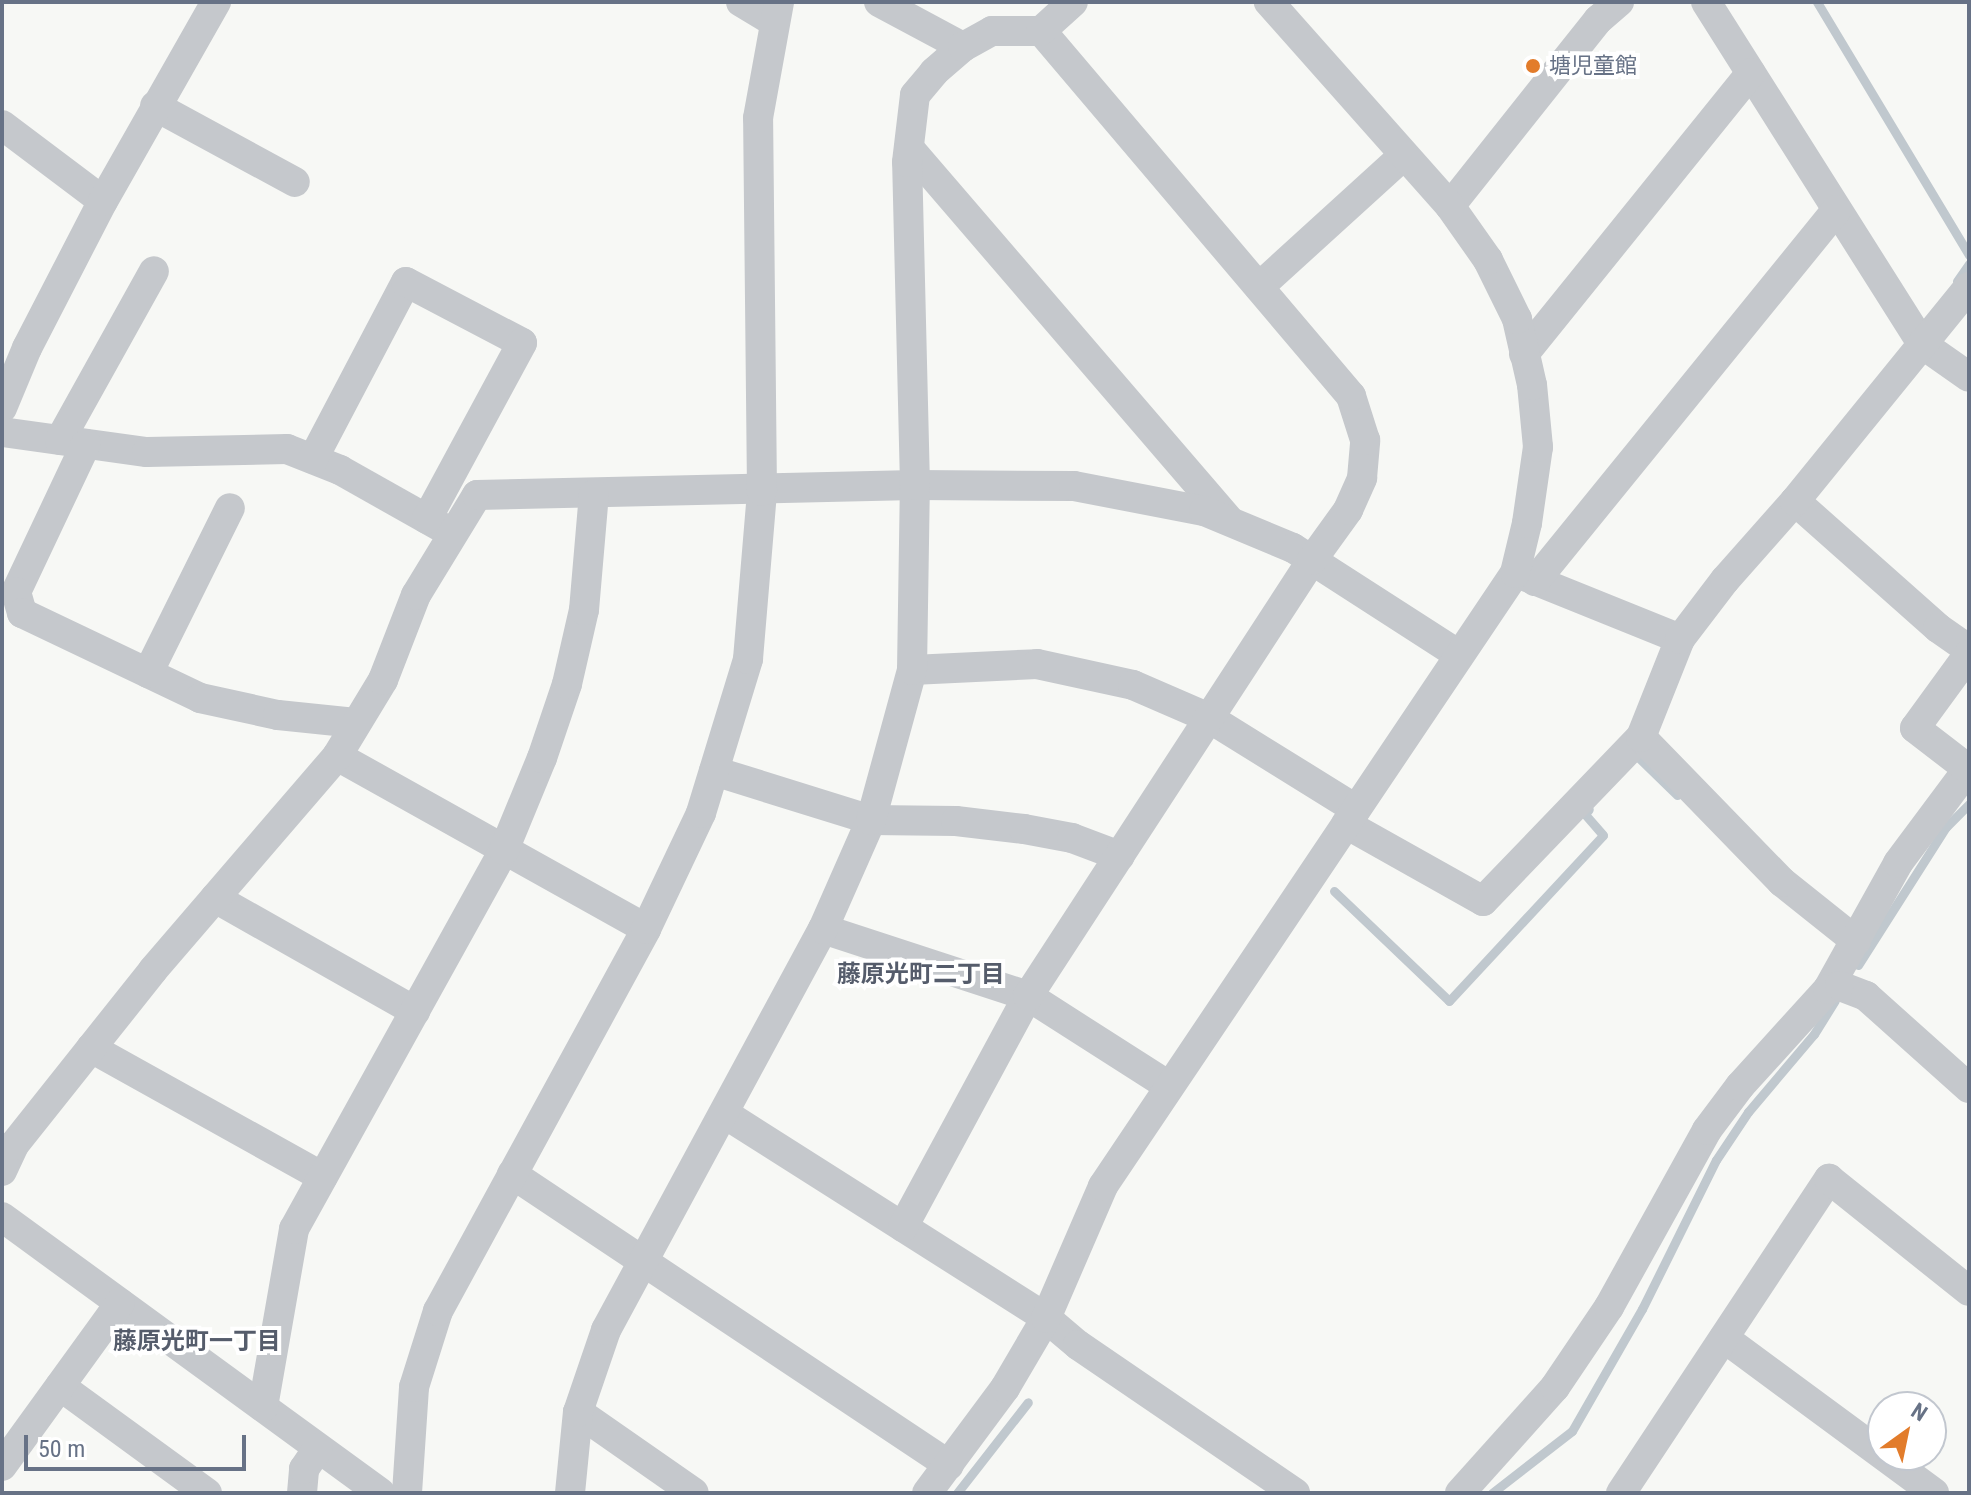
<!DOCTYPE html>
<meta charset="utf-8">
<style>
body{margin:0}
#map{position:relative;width:1971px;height:1495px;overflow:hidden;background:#f7f8f5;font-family:"Roboto Condensed","Noto Sans JP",sans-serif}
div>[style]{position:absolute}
.stream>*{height:9px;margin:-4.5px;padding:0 4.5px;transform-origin:4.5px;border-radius:4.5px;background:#c0c8ce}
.minor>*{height:30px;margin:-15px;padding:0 15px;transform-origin:15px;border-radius:15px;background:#c5c8cc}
.dots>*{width:22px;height:22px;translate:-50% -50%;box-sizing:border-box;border:4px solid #fff;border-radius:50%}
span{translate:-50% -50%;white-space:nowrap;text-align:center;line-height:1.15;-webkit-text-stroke:8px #fff;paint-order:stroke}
.poi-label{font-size:22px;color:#677286}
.left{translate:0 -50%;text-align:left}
.neighbourhood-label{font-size:24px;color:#555c6b;font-weight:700}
.frame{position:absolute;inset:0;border:4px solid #677286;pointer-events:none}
.north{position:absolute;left:1867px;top:1391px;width:80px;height:80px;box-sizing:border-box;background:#fff;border:2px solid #c2c7cf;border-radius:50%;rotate:33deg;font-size:22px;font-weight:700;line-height:32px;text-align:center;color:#677286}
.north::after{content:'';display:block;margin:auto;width:28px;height:36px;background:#e27c2b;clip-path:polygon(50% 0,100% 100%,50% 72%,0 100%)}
.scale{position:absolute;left:24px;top:1435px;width:222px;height:36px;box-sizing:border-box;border:4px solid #677286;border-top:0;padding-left:10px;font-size:24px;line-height:28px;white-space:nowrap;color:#677286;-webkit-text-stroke:6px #fff;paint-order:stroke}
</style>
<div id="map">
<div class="stream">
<div style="left:1817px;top:2px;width:295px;rotate:59deg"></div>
<div style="left:1957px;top:281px;width:21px;rotate:-55deg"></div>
<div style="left:1638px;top:751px;width:5px;rotate:101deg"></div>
<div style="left:1637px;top:756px;width:56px;rotate:44.3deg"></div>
<div style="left:1334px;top:891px;width:159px;rotate:43.7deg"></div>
<div style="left:1449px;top:1001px;width:226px;rotate:-47.1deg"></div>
<div style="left:1603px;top:835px;width:28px;rotate:-131deg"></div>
<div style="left:1585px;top:814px;width:6px;rotate:-51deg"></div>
<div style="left:1858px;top:965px;width:164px;rotate:-57.5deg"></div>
<div style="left:1946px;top:827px;width:33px;rotate:-45deg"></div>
<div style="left:957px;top:1493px;width:115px;rotate:-52deg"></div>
<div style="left:1492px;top:1493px;width:101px;rotate:-37.8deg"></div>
<div style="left:1572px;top:1431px;width:141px;rotate:-60.2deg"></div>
<div style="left:1642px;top:1309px;width:166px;rotate:-63.6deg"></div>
<div style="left:1716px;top:1160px;width:58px;rotate:-56.3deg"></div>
<div style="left:1748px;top:1112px;width:102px;rotate:-49.8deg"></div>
<div style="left:1814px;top:1034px;width:39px;rotate:-58deg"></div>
</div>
<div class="minor">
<div style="left:741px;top:2px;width:37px;rotate:31deg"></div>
<div style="left:879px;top:2px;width:95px;rotate:28.2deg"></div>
<div style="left:1706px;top:2px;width:404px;rotate:57.7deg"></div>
<div style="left:1922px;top:344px;width:57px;rotate:35.1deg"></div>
<div style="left:155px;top:106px;width:159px;rotate:28.5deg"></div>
<div style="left:2px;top:125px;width:126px;rotate:37deg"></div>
<div style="left:909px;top:148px;width:489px;rotate:49.3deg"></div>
<div style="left:1450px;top:206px;width:238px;rotate:-51.5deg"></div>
<div style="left:1598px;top:20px;width:28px;rotate:-41deg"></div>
<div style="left:1259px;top:287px;width:196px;rotate:-42.3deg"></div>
<div style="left:1524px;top:354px;width:361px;rotate:-51.1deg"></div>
<div style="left:2px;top:408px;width:65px;rotate:-67.4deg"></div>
<div style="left:27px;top:348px;width:165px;rotate:-62.7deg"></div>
<div style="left:103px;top:201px;width:229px;rotate:-60.4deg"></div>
<div style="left:2px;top:432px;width:146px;rotate:7.9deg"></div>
<div style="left:147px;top:452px;width:140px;rotate:-1.2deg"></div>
<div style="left:287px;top:449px;width:57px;rotate:21.6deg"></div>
<div style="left:340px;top:470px;width:118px;rotate:29.4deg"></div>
<div style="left:60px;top:440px;width:193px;rotate:-60.9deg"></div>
<div style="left:86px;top:444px;width:164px;rotate:115.3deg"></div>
<div style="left:16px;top:592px;width:22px;rotate:74deg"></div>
<div style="left:22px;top:613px;width:197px;rotate:25.5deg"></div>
<div style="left:200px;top:698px;width:80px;rotate:12.3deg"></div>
<div style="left:278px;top:715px;width:78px;rotate:5.9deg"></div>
<div style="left:313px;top:459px;width:200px;rotate:-62.3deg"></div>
<div style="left:406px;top:282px;width:131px;rotate:27.7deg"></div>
<div style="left:522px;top:343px;width:200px;rotate:118.4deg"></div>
<div style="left:1795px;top:501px;width:191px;rotate:41.6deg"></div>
<div style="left:1938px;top:628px;width:38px;rotate:35deg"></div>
<div style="left:1517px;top:573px;width:176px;rotate:22deg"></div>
<div style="left:1535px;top:581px;width:478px;rotate:-50.9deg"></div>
<div style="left:912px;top:670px;width:125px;rotate:-2.7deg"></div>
<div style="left:1037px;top:664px;width:98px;rotate:12.3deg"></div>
<div style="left:1133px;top:685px;width:83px;rotate:23.5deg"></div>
<div style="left:1209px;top:718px;width:173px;rotate:31.8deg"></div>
<div style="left:148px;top:673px;width:184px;rotate:-63.6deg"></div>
<div style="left:337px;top:756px;width:354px;rotate:29.2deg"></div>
<div style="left:714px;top:771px;width:164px;rotate:17.3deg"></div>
<div style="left:871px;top:820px;width:85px;rotate:0.7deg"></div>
<div style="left:956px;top:821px;width:68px;rotate:6.7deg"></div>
<div style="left:1024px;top:829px;width:49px;rotate:10.6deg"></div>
<div style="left:1072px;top:838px;width:51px;rotate:20.6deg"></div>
<div style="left:1346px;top:824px;width:157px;rotate:29.3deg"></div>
<div style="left:1483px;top:901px;width:228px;rotate:-46.1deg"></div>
<div style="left:215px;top:898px;width:230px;rotate:29.5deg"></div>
<div style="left:823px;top:929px;width:216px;rotate:18.1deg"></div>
<div style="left:1028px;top:996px;width:167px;rotate:32.6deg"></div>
<div style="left:1856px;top:941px;width:95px;rotate:-141.4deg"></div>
<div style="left:1782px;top:882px;width:202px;rotate:-134.2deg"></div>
<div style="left:1641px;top:737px;width:105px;rotate:-68.3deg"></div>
<div style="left:1680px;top:639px;width:74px;rotate:-52.7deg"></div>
<div style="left:1725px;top:580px;width:106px;rotate:-48.5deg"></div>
<div style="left:1795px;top:501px;width:276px;rotate:-50.9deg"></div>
<div style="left:1828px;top:989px;width:144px;rotate:-60.9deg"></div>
<div style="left:1898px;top:863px;width:117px;rotate:-53.3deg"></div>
<div style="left:1968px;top:769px;width:67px;rotate:-142.3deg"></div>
<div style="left:1915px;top:728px;width:92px;rotate:-53.9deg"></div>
<div style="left:91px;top:1048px;width:265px;rotate:29.1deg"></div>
<div style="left:725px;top:1114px;width:380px;rotate:32.4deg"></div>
<div style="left:1046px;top:1318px;width:42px;rotate:40.2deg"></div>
<div style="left:1078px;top:1345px;width:263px;rotate:34.3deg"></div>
<div style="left:2px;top:1171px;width:29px;rotate:-65deg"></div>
<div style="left:14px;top:1145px;width:223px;rotate:-51.5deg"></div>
<div style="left:153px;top:970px;width:282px;rotate:-49.3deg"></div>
<div style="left:337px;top:756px;width:89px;rotate:-58.8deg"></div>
<div style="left:383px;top:680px;width:91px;rotate:-68.8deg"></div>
<div style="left:416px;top:595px;width:117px;rotate:-58.6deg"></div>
<div style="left:477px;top:495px;width:438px;rotate:-1.3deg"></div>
<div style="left:915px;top:485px;width:159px;rotate:0.4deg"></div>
<div style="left:1074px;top:486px;width:132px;rotate:10.9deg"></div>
<div style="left:1204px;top:511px;width:96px;rotate:22.6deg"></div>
<div style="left:1293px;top:548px;width:197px;rotate:32.8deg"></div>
<div style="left:512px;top:1174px;width:525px;rotate:33.66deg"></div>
<div style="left:2px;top:1217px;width:468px;rotate:36.1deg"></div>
<div style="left:903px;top:1227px;width:263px;rotate:-61.6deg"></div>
<div style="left:1028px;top:996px;width:520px;rotate:-56.92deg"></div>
<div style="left:1312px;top:560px;width:62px;rotate:-54.2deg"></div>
<div style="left:1348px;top:510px;width:35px;rotate:-66deg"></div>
<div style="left:1362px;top:478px;width:38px;rotate:-85deg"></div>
<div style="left:1365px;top:440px;width:46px;rotate:-107.7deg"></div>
<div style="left:1351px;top:396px;width:479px;rotate:-130.3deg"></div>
<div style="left:1724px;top:1338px;width:261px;rotate:36.4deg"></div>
<div style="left:60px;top:1386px;width:182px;rotate:36.1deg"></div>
<div style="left:263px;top:1407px;width:181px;rotate:-80.1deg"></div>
<div style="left:294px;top:1229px;width:433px;rotate:-61deg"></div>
<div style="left:504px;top:850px;width:100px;rotate:-67.6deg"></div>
<div style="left:542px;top:758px;width:78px;rotate:-71.3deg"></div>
<div style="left:567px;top:684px;width:76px;rotate:-77.1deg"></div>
<div style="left:584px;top:610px;width:116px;rotate:-85.1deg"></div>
<div style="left:578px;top:1412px;width:141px;rotate:34.9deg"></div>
<div style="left:2px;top:1466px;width:201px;rotate:-54.1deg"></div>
<div style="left:302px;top:1493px;width:24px;rotate:-85deg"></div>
<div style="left:304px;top:1469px;width:25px;rotate:-56deg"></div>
<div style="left:407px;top:1493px;width:106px;rotate:-86.2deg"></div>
<div style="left:414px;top:1387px;width:80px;rotate:-72.5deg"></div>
<div style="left:438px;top:1311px;width:435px;rotate:-61.4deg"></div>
<div style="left:646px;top:929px;width:128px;rotate:-64.6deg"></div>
<div style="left:701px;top:813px;width:161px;rotate:-73deg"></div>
<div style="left:748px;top:659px;width:169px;rotate:-85.2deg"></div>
<div style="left:762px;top:491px;width:373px;rotate:-90.6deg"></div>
<div style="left:758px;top:118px;width:118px;rotate:-79.7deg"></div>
<div style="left:570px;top:1493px;width:81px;rotate:-84.4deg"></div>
<div style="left:578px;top:1412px;width:87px;rotate:-71.1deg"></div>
<div style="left:606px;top:1330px;width:456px;rotate:-61.6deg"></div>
<div style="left:823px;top:929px;width:119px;rotate:-66.2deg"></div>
<div style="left:871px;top:820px;width:156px;rotate:-74.7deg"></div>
<div style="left:912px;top:670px;width:185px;rotate:-89.1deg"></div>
<div style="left:915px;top:485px;width:323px;rotate:-91.4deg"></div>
<div style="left:907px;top:162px;width:67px;rotate:-83.2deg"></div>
<div style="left:915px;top:95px;width:30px;rotate:-50deg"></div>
<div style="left:934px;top:72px;width:38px;rotate:-41deg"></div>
<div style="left:963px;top:47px;width:33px;rotate:-29deg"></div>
<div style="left:992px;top:31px;width:49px"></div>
<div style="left:1041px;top:31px;width:43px;rotate:-42.2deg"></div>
<div style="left:927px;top:1493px;width:131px;rotate:-53.4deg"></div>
<div style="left:1005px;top:1388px;width:81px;rotate:-59.6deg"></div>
<div style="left:1046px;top:1318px;width:144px;rotate:-66.6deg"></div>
<div style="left:1103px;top:1186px;width:739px;rotate:-56.09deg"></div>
<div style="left:1515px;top:573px;width:51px;rotate:-76.5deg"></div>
<div style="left:1527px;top:523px;width:77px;rotate:-81.8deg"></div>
<div style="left:1538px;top:447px;width:62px;rotate:-95.5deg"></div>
<div style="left:1532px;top:385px;width:68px;rotate:-102.8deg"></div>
<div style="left:1517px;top:319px;width:66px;rotate:-116.2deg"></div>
<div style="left:1488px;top:260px;width:66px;rotate:-125.1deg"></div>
<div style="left:1450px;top:206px;width:273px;rotate:-131.6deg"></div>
<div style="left:1460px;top:1493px;width:142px;rotate:-48.1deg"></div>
<div style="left:1555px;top:1387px;width:97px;rotate:-56deg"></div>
<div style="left:1609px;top:1307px;width:202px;rotate:-61deg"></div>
<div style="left:1707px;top:1130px;width:55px;rotate:-53.1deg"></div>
<div style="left:1740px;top:1086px;width:131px;rotate:-47.8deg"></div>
<div style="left:1828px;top:989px;width:12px;rotate:-14deg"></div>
<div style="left:1840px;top:986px;width:28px;rotate:21deg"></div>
<div style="left:1866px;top:996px;width:138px;rotate:41.8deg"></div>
<div style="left:1621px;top:1493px;width:377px;rotate:-56.5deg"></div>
<div style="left:1829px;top:1179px;width:179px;rotate:38.7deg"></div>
</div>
<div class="dots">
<div style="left:1533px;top:66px;background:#e27c2b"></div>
</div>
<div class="poi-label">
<span class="left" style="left:1549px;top:66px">塘児童館</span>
</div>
<div class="neighbourhood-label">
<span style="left:921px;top:975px">藤原光町二丁目</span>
<span style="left:197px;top:1342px">藤原光町一丁目</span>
</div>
<div class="frame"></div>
<div class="north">N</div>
<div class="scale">50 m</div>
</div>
